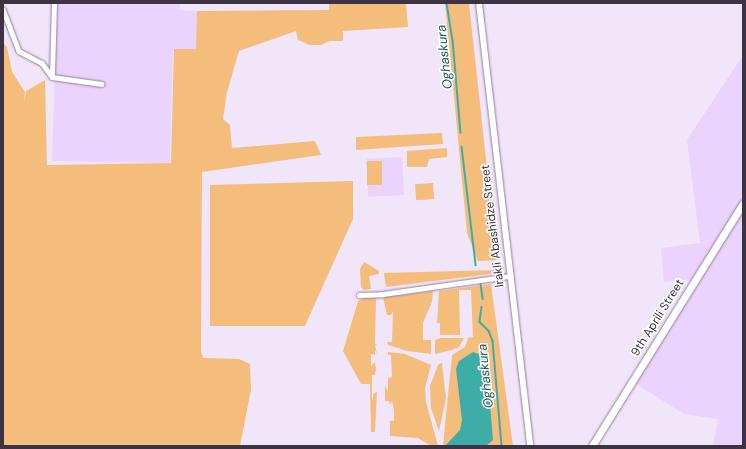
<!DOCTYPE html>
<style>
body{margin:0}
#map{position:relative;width:746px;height:449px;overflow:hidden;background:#f1e5fa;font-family:"DM Sans",sans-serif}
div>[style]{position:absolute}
.built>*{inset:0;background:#ead3fd;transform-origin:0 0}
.green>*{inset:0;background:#f5bd7c;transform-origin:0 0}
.water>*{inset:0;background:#3eada7}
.stream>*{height:1.5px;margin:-0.75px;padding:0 0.75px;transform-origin:0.75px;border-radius:0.75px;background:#3eada7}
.roads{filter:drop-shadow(0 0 1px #917f9f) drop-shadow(0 0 1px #917f9f)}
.minor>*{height:4.5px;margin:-2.25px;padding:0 2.25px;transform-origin:2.25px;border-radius:2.25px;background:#fff}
.secondary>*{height:6px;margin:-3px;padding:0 3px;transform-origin:3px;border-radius:3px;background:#fff}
.primary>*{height:7px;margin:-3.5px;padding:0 3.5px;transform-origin:3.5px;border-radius:3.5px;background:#fff}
span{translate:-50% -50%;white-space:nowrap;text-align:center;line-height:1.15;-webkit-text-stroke:3px #fff;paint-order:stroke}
.street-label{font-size:12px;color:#3c3442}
.water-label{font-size:13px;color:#1d5956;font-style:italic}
.frame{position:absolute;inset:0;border:4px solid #3c3442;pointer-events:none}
</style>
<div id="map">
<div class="built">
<div style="clip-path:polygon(57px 3px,180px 3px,180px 10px,197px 11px,197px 49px,173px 49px,170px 163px,52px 161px)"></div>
<div style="clip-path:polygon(743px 55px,743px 446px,713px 446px,718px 419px,684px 414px,630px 380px,695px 279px,664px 282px,661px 248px,700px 243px,687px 140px)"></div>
<div style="left:402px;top:157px;width:38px;height:36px;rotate:87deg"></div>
</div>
<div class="green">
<div style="clip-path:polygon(329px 3px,406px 3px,408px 27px,343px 31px,343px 41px,330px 41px,321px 45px,310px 45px,298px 40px,296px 31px,239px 51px,227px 92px,223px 119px,230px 125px,232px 148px,315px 141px,321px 155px,202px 172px,201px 351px,203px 358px,239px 359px,250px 364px,251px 390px,240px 446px,3px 446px,3px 43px,7px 47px,12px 72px,25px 92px,24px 103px,26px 91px,45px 80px,47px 165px,171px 163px,174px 49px,196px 49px,197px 11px,329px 10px)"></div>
<div style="clip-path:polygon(445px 3px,469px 3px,497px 260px,478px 261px,467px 233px)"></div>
<div style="clip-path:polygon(442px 133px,443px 144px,356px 150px,356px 137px)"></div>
<div style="clip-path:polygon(447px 148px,447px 157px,429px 159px,427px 167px,407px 167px,407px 151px)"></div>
<div style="left:367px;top:161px;width:15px;height:24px"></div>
<div style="clip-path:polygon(353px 181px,353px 219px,305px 326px,210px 326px,210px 185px)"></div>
<div style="left:433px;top:183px;width:16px;height:18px;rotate:86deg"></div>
<div style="clip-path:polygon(364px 262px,379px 271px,379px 274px,369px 276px,371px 289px,364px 290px,361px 287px,360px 269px)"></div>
<div style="clip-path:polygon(498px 270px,498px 273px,386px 287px,384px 273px)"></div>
<div style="clip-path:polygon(491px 284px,513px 446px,443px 446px,452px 355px,465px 347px,468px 338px,473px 337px,471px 290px,459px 290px,460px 335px,440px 335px,440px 323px,437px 323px,439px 291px)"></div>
<div style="clip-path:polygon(433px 291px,432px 302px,423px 323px,423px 340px,431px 340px,431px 354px,407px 351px,388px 345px,387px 342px,392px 342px,393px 311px,391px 315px,387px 315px,383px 297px)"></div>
<div style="clip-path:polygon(365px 298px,376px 298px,375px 344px,378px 345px,375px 345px,377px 354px,375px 350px,375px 355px,371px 354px,371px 366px,375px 362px,376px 369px,375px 375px,372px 375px,372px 401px,374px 393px,377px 392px,375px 432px,371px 432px,370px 384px,361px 384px,343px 351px,358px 301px)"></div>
<div style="clip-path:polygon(440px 338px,464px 338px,459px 347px,452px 350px,435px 354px,435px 340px)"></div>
<div style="clip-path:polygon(388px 352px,405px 354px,431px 365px,425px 388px,426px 402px,438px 446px,431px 446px,418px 438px,390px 436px,390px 421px,394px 421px,394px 410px,392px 401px,390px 405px,389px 401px,385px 401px,385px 385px,388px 393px,388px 378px,392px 377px,391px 355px,388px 355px)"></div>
<div style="clip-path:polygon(442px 363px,446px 398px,439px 431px,431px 408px,430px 386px,438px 365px)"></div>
</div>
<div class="water">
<div style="clip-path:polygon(473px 352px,484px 356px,487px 366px,493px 440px,486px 446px,445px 446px,460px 430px,462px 420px,456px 369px,459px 361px)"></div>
</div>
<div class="stream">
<div style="left:447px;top:3px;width:37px;rotate:81deg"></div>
<div style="left:453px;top:40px;width:93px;rotate:85.1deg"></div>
<div style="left:462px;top:147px;width:119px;rotate:83.2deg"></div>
<div style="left:481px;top:284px;width:15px;rotate:82deg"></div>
<div style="left:482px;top:307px;width:15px;rotate:98deg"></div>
<div style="left:480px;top:322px;width:13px;rotate:45deg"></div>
<div style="left:489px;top:331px;width:11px;rotate:68deg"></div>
<div style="left:493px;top:341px;width:105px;rotate:85.1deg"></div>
</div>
<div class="roads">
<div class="minor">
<div style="left:3px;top:9px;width:45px;rotate:69.1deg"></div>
<div style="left:19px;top:51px;width:26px;rotate:28deg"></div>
<div style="left:42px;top:63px;width:17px;rotate:54deg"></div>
<div style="left:52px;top:75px;width:72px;rotate:-88.4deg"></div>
<div style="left:52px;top:77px;width:50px;rotate:8deg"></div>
<div style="left:359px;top:295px;width:24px;rotate:-2deg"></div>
<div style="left:383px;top:294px;width:128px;rotate:-8.1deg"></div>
</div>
<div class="secondary">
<div style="left:479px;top:3px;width:446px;rotate:83.4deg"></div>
</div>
<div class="primary">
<div style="left:592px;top:446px;width:286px;rotate:-58.1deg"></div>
</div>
</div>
<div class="street-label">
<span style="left:493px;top:226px;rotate:-97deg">Irakli Abashidze Street</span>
<span style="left:658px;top:318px;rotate:-58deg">9th Aprili Street</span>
</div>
<div class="water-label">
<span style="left:445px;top:57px;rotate:-96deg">Oghaskura</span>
<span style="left:486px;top:376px;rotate:-96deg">Oghaskura</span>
</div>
<div class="frame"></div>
</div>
